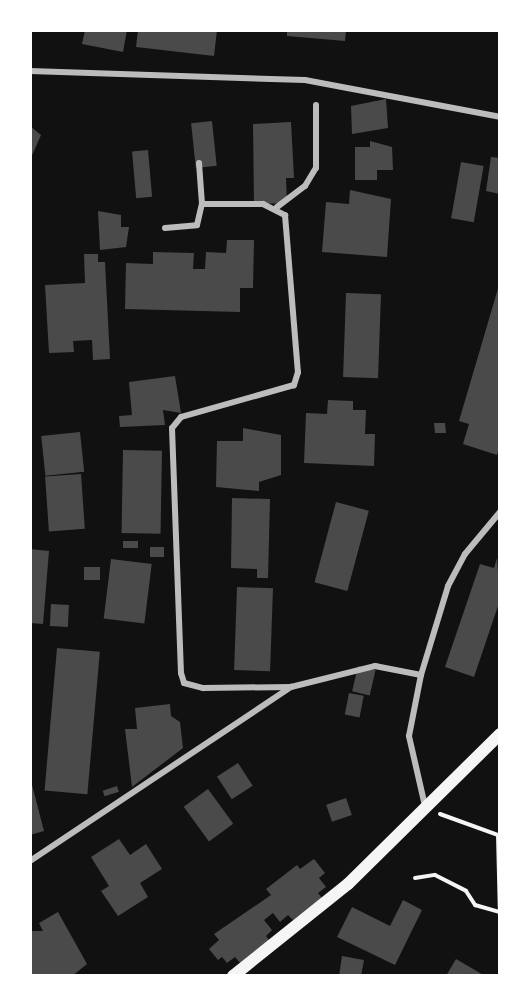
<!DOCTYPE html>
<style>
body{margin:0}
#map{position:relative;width:530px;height:1006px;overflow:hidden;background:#111;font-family:"Libre Baskerville",serif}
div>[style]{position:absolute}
.building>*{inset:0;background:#4a4a4a;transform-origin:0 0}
.path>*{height:4px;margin:-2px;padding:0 2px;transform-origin:2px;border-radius:2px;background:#f5f5f5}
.minor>*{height:6px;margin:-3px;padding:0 3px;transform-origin:3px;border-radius:3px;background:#bcbcbc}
.secondary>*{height:12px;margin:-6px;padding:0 6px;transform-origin:6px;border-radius:6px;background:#f5f5f5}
span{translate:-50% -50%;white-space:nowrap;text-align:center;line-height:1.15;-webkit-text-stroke:6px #fff;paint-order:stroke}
.frame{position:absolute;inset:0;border:32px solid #fff;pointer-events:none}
</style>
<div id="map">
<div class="building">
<div style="clip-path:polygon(85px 30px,127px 30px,123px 52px,82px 44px)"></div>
<div style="clip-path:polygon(138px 30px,217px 30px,214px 56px,136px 47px)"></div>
<div style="clip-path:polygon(287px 30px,346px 30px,345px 41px,287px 36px)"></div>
<div style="clip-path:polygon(386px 99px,388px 128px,352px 134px,351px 106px)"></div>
<div style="left:212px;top:121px;width:45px;height:21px;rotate:84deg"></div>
<div style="clip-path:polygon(291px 122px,294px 178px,286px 178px,287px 203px,254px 204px,253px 124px)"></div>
<div style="clip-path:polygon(30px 126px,41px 135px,30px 160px)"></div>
<div style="clip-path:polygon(370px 141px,392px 147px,393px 170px,377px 170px,377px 180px,355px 180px,355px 147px,370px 147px)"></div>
<div style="left:148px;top:150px;width:47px;height:16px;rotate:85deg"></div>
<div style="clip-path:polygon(491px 157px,500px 158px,500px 194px,486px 191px)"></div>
<div style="left:461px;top:162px;width:23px;height:57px;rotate:10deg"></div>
<div style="clip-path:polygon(350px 190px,391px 199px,387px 257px,322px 252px,326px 202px,349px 204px)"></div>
<div style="clip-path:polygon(98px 211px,121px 215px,121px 227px,129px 227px,126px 247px,100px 250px)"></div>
<div style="clip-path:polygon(227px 240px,254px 240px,253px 288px,240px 288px,240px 312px,125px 309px,126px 263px,153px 264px,153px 252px,194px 253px,193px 269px,205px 269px,206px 252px,226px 253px)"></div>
<div style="clip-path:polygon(84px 254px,98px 254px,98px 262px,105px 262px,110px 359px,93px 360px,92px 340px,73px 341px,74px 352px,49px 353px,45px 285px,85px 283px)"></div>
<div style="clip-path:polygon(499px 285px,500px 445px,497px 455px,463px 444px,469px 424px,459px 421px)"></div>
<div style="left:346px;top:293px;width:35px;height:84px;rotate:2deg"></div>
<div style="clip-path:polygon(175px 376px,181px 413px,163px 410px,165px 425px,120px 427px,119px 416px,132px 415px,129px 382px)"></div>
<div style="clip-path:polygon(328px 400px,353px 401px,353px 410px,366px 410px,365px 434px,375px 434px,374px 466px,304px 463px,306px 413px,327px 414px)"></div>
<div style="clip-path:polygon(434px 423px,445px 423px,446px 433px,435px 433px)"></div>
<div style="clip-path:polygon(243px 428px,281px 435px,281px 475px,259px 482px,259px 491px,216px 487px,217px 441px,243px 441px)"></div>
<div style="left:80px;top:432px;width:40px;height:39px;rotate:84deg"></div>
<div style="left:123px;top:450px;width:39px;height:83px;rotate:1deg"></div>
<div style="left:81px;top:474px;width:55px;height:36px;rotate:86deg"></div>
<div style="clip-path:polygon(232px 498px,270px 499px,268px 578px,257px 578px,257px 569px,231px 568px)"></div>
<div style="left:336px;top:502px;width:34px;height:83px;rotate:15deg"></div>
<div style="left:123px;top:541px;width:15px;height:7px"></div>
<div style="left:150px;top:547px;width:14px;height:10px"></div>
<div style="clip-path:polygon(30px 549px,49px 551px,43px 624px,30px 623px)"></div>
<div style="clip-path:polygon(497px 558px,500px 600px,474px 677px,445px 667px,480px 564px,494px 568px)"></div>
<div style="left:111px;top:559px;width:41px;height:60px;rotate:7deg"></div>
<div style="left:84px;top:567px;width:16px;height:13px"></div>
<div style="left:237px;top:587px;width:36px;height:83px;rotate:2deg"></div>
<div style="left:51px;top:604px;width:18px;height:22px;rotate:3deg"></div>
<div style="left:57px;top:648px;width:43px;height:143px;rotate:5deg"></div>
<div style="left:358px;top:666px;width:18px;height:26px;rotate:13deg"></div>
<div style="left:349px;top:693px;width:15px;height:22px;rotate:11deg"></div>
<div style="clip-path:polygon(170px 704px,171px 716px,180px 722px,183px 748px,132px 787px,125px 729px,137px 729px,135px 708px)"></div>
<div style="left:238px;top:763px;width:27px;height:25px;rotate:57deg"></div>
<div style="clip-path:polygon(31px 781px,44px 831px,30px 835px,30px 782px)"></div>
<div style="left:117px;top:786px;width:6px;height:15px;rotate:72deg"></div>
<div style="left:208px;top:789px;width:43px;height:30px;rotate:54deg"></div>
<div style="left:346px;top:798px;width:18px;height:21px;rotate:71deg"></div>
<div style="clip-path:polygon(119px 839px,130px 855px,146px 844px,162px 869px,140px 883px,148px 897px,118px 916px,101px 891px,109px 886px,91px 857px)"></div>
<div style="clip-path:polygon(314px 859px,325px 873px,319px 878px,326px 887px,318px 893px,322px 898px,293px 920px,288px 915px,280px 922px,273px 913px,264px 920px,272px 930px,266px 936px,270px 941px,241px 964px,235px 957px,227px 963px,222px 957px,218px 960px,209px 949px,219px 940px,214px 934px,271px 895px,266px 889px,297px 865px,300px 869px)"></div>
<div style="clip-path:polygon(403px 900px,422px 910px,395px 965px,337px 937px,352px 907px,390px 926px)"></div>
<div style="clip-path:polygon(58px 912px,87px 964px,72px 976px,30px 976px,30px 931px,43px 931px,39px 923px)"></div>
<div style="clip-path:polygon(342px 956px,364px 960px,361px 976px,339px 976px)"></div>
<div style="clip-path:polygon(456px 959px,485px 976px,446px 976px)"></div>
</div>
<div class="path">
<div style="left:440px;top:814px;width:62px;rotate:19.9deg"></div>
<div style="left:498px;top:835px;width:84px;rotate:88.6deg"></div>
<div style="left:415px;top:878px;width:20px;rotate:-9deg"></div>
<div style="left:435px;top:875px;width:35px;rotate:27deg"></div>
<div style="left:466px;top:891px;width:17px;rotate:57deg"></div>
<div style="left:475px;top:905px;width:25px;rotate:16deg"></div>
</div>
<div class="minor">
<div style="left:30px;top:71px;width:275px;rotate:1.9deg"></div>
<div style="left:305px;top:80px;width:198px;rotate:10.7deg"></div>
<div style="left:199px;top:163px;width:41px;rotate:85.8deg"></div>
<div style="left:202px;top:204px;width:61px"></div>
<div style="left:263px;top:204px;width:25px;rotate:27deg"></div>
<div style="left:285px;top:215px;width:158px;rotate:85.3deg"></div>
<div style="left:298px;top:372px;width:14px;rotate:107deg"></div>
<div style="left:294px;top:385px;width:117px;rotate:164.2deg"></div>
<div style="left:181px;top:417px;width:14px;rotate:129deg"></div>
<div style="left:172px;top:428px;width:245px;rotate:87.9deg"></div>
<div style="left:181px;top:673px;width:10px;rotate:73deg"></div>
<div style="left:184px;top:683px;width:20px;rotate:15deg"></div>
<div style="left:203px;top:688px;width:88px;rotate:-0.7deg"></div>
<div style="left:277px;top:207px;width:35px;rotate:-37deg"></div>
<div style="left:305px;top:186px;width:21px;rotate:-59deg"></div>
<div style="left:316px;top:168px;width:63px;rotate:-90deg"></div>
<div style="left:165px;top:228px;width:32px;rotate:-5deg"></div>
<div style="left:197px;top:225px;width:22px;rotate:-77deg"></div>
<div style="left:425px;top:806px;width:72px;rotate:-102.9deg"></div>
<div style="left:409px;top:736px;width:62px;rotate:-78.9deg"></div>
<div style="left:421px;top:675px;width:93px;rotate:-73.1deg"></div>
<div style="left:448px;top:586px;width:36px;rotate:-62deg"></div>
<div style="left:465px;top:554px;width:55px;rotate:-50.2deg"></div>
<div style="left:30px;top:861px;width:314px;rotate:-33.7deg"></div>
<div style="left:291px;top:687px;width:87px;rotate:-14deg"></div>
<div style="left:375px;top:666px;width:47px;rotate:11.1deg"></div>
</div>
<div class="secondary">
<div style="left:233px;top:976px;width:147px;rotate:-38.7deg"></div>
<div style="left:348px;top:884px;width:214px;rotate:-44.6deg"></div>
</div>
<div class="frame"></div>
</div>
